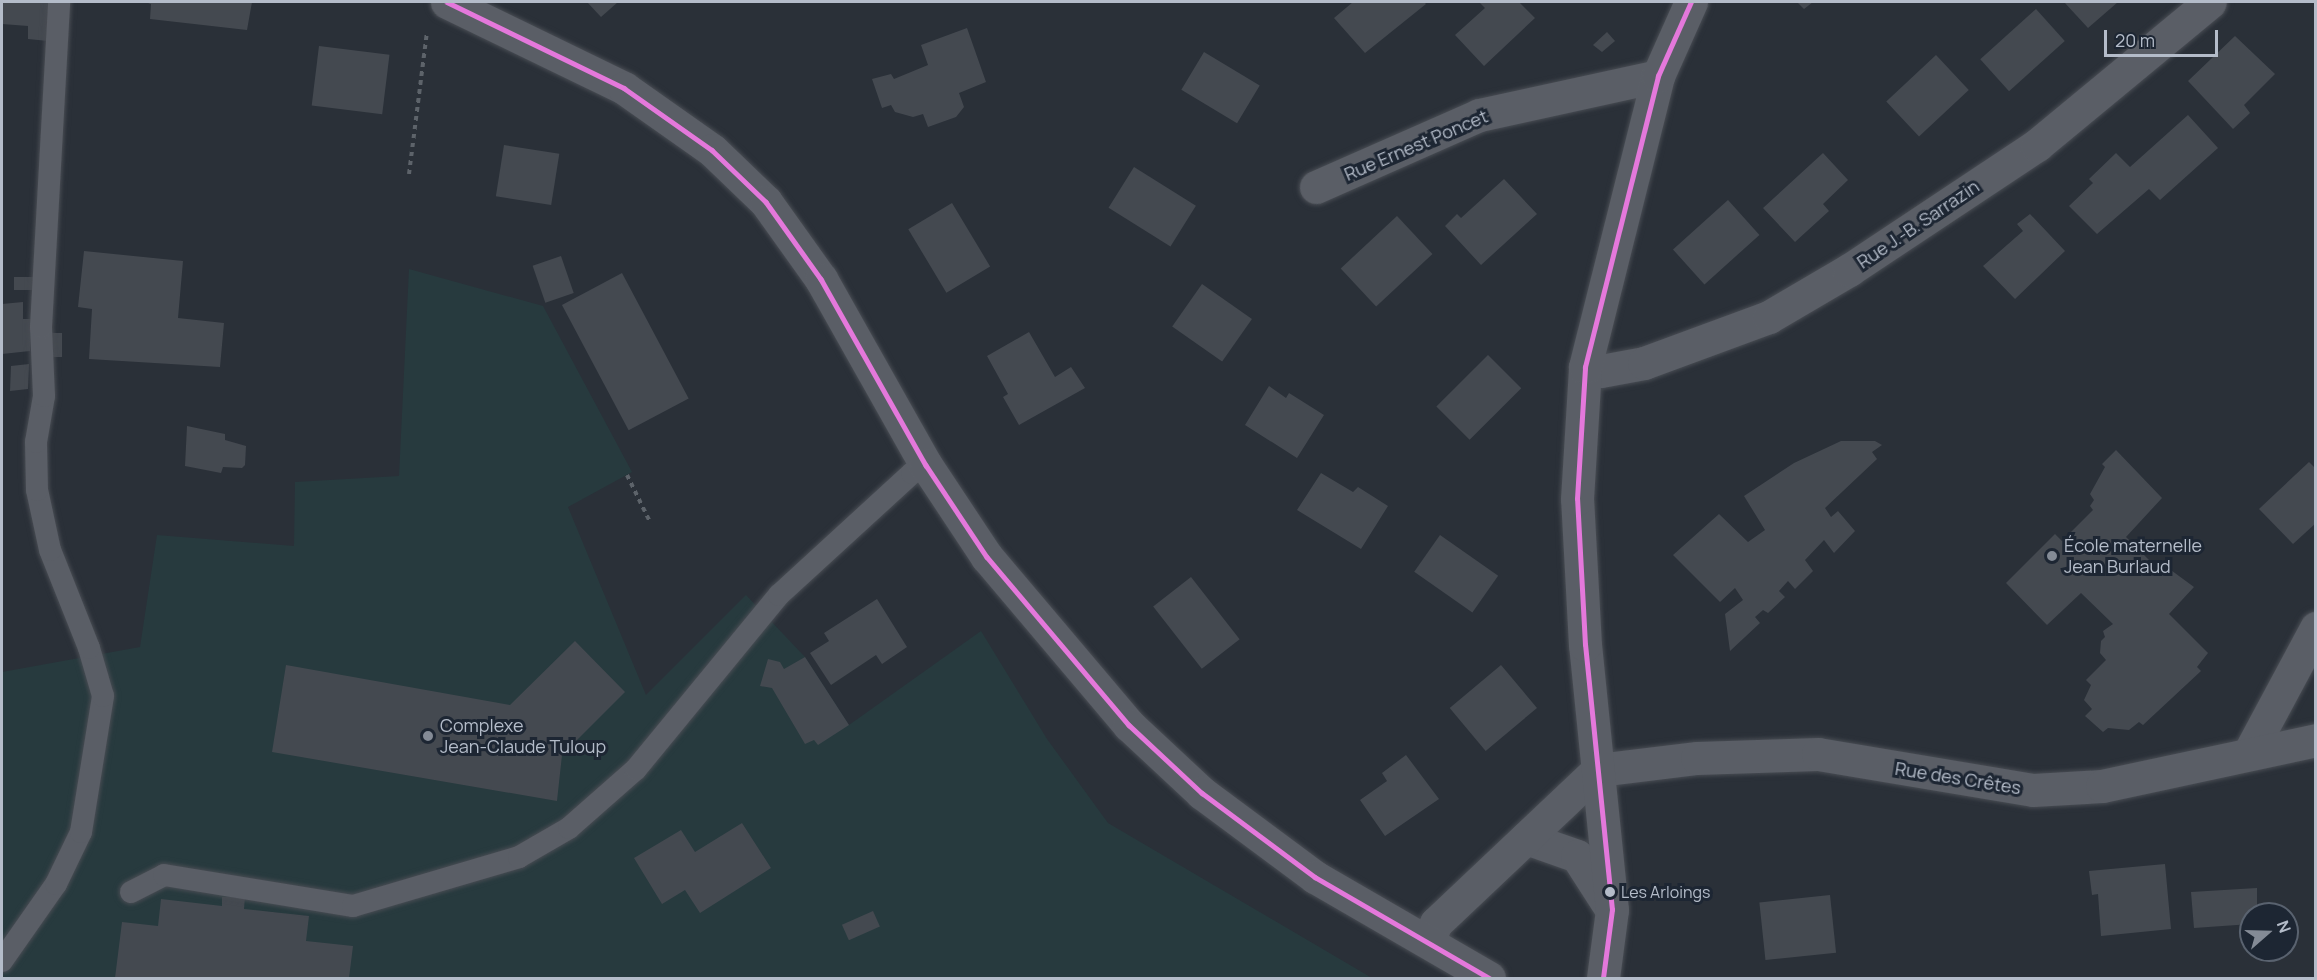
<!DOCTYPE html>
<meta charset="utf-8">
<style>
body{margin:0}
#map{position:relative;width:2317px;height:980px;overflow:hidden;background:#2a3038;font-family:Manrope,sans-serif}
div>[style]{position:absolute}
.green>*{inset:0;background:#273a3e}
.building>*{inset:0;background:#444950;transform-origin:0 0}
.path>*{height:4px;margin-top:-2px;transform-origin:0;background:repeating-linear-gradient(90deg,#5d636a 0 4.5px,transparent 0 9px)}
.roads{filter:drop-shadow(0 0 2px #484c53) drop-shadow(0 0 2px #484c53)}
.service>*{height:22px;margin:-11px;padding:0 11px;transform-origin:11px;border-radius:11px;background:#5a5e66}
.minor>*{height:33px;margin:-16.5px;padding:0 16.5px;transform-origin:16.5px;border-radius:16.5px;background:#5a5e66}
.tertiary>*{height:33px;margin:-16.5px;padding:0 16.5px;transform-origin:16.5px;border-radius:16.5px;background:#5a5e66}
.bus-1>*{height:4.5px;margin:-2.25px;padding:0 2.25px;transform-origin:2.25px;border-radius:2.25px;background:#e478db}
.dots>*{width:16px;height:16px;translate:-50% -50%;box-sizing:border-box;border:3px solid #1d2633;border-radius:50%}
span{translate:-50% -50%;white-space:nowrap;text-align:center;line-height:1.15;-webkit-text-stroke:6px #1d2633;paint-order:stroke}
.bus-label{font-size:16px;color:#b4bcc9}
.left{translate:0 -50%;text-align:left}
.street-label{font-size:18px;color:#b4bcc9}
.poi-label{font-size:18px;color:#b4bcc9}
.frame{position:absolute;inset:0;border:3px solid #b4bcc9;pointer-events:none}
.north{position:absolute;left:2239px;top:902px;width:60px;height:60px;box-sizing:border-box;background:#1d2633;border:2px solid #59626f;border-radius:50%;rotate:70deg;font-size:16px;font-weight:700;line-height:24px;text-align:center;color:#b4bcc9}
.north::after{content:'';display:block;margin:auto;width:21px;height:27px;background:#848b96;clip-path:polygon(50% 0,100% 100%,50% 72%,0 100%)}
.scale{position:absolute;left:2104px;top:30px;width:114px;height:27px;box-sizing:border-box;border:3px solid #b4bcc9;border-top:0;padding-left:8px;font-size:18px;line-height:21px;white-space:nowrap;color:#b4bcc9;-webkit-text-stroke:4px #1d2633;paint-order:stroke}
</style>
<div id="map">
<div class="green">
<div style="clip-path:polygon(409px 269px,543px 306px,632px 472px,568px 507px,646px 695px,746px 595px,805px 657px,849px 725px,981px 631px,1047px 739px,1108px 823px,1372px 978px,2px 978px,2px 672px,140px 647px,157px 535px,294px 546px,295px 482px,399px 476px)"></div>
</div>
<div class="building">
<div style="clip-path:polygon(2px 2px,51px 2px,48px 41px,28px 39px,28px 26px,2px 24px)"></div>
<div style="clip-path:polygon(145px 2px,252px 2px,247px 30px,150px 19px,151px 4px)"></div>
<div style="clip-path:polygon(587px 2px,618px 2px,601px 17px)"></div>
<div style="clip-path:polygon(1353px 2px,1424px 2px,1426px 4px,1365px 53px,1334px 18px)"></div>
<div style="clip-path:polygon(1479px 2px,1519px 2px,1535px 18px,1484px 66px,1455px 35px,1485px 8px)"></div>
<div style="clip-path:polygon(1797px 2px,1813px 2px,1804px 9px)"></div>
<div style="clip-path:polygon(2064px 2px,2118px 2px,2088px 28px)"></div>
<div style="left:2036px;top:9px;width:43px;height:75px;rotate:48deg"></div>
<div style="clip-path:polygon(967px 28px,986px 82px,959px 93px,964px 107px,956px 117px,928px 127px,923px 114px,913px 117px,895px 112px,891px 105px,882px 108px,872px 79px,891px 74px,894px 79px,928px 65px,921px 45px)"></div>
<div style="clip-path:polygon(1607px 32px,1615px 41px,1602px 52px,1593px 45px)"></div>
<div style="clip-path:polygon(2235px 36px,2275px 74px,2244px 105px,2250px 113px,2233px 129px,2188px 81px)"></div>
<div style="left:319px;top:46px;width:71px;height:60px;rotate:7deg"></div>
<div style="left:1204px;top:52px;width:65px;height:44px;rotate:31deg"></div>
<div style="left:1936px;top:55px;width:48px;height:68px;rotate:47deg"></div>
<div style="clip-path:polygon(2188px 115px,2218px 148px,2160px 200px,2149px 189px,2097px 234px,2069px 206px,2093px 183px,2089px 179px,2116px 153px,2130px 167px)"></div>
<div style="left:504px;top:145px;width:56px;height:52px;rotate:9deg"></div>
<div style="clip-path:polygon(1823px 153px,1848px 180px,1823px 204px,1829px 211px,1795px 242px,1763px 208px)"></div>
<div style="left:1134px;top:167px;width:73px;height:48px;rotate:32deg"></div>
<div style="clip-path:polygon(1504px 179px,1537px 214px,1481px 265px,1445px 226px,1457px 214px,1461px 218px)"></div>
<div style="left:1728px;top:200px;width:47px;height:74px;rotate:48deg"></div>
<div style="left:952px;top:203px;width:74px;height:51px;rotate:59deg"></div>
<div style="clip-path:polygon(2030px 214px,2065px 251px,2015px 299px,1983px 266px,2023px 231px,2017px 224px)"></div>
<div style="left:1397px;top:216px;width:52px;height:77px;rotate:47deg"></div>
<div style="clip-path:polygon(84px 251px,183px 261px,178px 318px,224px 323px,220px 367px,89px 359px,92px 309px,78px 307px)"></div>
<div style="left:561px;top:256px;width:39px;height:30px;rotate:71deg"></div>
<div style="left:622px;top:273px;width:142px;height:68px;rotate:62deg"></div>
<div style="left:14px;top:277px;width:19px;height:13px"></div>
<div style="left:1202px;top:284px;width:61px;height:52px;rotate:35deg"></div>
<div style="clip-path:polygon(23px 302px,23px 319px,31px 319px,30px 351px,2px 354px,2px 304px)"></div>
<div style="clip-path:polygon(1029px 332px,1055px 377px,1071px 367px,1085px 388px,1019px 425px,1003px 397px,1008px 394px,987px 356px)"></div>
<div style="left:50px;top:333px;width:12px;height:24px"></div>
<div style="left:1488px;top:355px;width:47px;height:73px;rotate:45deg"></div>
<div style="clip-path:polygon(29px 364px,28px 389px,10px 391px,11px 366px)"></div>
<div style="clip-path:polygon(1269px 386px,1286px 398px,1289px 393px,1324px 415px,1297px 458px,1245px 425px)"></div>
<div style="clip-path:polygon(187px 426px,225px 434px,225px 440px,246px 446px,245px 465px,242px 468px,223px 467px,221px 473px,185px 466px)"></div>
<div style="clip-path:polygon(1841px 441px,1875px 441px,1882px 445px,1872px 452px,1877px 459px,1825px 508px,1831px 517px,1838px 511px,1855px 531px,1834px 553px,1824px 540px,1805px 560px,1813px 571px,1795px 589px,1788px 581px,1779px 591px,1785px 597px,1768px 613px,1763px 610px,1755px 617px,1760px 623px,1730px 651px,1725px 614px,1743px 600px,1735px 588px,1720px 602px,1673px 555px,1719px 514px,1748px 542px,1765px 530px,1744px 496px,1794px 463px)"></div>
<div style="clip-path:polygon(2116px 450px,2162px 498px,2126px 537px,2157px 568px,2164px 565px,2194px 587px,2169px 614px,2208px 653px,2197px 667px,2201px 671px,2143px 725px,2139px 722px,2129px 730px,2108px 728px,2103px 732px,2085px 716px,2092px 709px,2084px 700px,2091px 685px,2086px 680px,2106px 660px,2100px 653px,2101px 641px,2105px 637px,2103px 631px,2113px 624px,2081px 593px,2047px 625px,2006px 583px,2055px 534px,2062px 541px,2093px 510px,2090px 506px,2094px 500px,2090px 494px,2105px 467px,2102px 464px)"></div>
<div style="clip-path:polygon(2309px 462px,2316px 469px,2316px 523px,2293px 544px,2259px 509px)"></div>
<div style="clip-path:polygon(1321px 473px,1353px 492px,1358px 487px,1388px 506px,1361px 549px,1297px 510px)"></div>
<div style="left:1440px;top:535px;width:71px;height:45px;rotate:35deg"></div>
<div style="left:1191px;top:577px;width:79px;height:48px;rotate:52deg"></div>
<div style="clip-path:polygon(877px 599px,907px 647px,882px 664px,876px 655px,831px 685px,810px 653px,829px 641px,824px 633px)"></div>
<div style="clip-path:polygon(575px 641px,625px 692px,562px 755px,557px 801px,272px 752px,286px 665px,510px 705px)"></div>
<div style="clip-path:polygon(805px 657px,849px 725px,818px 745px,814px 740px,805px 744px,772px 688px,760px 686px,768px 659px,780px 662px,784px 669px)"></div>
<div style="left:1501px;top:665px;width:56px;height:67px;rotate:50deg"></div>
<div style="clip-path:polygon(1406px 755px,1439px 799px,1385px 836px,1360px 800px,1387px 781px,1382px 773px)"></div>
<div style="clip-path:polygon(742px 823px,771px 868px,700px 913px,685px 890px,662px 904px,634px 858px,681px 830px,695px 852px)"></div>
<div style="clip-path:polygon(2165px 864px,2171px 929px,2101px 936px,2098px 894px,2092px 895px,2089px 871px)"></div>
<div style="clip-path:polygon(2257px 888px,2257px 914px,2251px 914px,2251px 924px,2194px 928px,2191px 892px)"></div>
<div style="left:1830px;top:895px;width:58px;height:71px;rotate:84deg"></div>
<div style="clip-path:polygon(222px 897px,245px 897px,244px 909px,309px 916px,306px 941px,353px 946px,349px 978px,115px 978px,122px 922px,158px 926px,161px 899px,222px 906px)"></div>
<div style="left:873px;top:911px;width:17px;height:34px;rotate:66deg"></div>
</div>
<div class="path">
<div style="left:409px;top:174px;width:143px;rotate:-82.8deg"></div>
<div style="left:627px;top:475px;width:52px;rotate:63.9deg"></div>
</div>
<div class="roads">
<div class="service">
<div style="left:131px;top:892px;width:37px;rotate:-27deg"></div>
<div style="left:164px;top:875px;width:192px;rotate:9.3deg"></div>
<div style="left:353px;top:906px;width:173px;rotate:-16.4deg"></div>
<div style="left:519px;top:857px;width:58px;rotate:-30.1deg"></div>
<div style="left:569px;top:828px;width:89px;rotate:-41.4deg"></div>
<div style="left:636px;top:769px;width:225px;rotate:-50.6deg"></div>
<div style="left:779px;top:595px;width:180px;rotate:-42.5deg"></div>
<div style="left:912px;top:473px;width:16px;rotate:-30deg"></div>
<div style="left:2px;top:961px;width:94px;rotate:-55deg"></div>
<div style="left:56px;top:884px;width:58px;rotate:-64.3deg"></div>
<div style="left:81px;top:832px;width:138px;rotate:-80.8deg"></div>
<div style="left:103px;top:696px;width:50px;rotate:-106.3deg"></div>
<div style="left:89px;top:648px;width:105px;rotate:-111.7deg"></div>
<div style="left:50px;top:550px;width:61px;rotate:-102.2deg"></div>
<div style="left:37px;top:490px;width:48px;rotate:-91.2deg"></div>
<div style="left:36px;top:442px;width:47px;rotate:-80.1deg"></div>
<div style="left:44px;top:396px;width:69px;rotate:-92.5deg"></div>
<div style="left:41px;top:327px;width:325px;rotate:-86.8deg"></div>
</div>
<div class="minor">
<div style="left:1316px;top:187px;width:178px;rotate:-23.8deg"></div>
<div style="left:1479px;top:115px;width:183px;rotate:-12.3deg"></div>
<div style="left:1585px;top:367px;width:16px;rotate:14deg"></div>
<div style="left:1601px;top:371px;width:44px;rotate:-10.5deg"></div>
<div style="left:1644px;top:363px;width:133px;rotate:-20.2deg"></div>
<div style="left:1769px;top:317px;width:93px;rotate:-30.4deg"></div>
<div style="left:1849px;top:270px;width:226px;rotate:-33.6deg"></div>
<div style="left:2037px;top:145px;width:224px;rotate:-39.6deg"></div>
<div style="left:2249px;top:753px;width:142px;rotate:-61.8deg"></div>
<div style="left:1598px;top:770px;width:100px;rotate:-6.9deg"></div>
<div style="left:1697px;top:758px;width:121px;rotate:-1.9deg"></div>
<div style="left:1818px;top:754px;width:218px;rotate:9.5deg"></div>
<div style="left:2033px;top:790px;width:69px;rotate:-3.3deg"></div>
<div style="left:2102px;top:786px;width:219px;rotate:-12.1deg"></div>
<div style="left:1526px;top:838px;width:54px;rotate:19.4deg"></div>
<div style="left:1577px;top:856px;width:59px;rotate:57.4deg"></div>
<div style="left:1429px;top:940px;width:18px;rotate:-68deg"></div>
<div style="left:1436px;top:923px;width:223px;rotate:-43.4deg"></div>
<div style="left:1603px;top:978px;width:69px;rotate:-82.5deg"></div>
<div style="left:1612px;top:910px;width:266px;rotate:-95.8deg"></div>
<div style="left:1585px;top:645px;width:146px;rotate:-93.1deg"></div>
<div style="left:1577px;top:499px;width:132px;rotate:-86.5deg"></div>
<div style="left:1585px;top:367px;width:300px;rotate:-75.9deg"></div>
<div style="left:1658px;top:76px;width:81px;rotate:-66deg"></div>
</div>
<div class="tertiary">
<div style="left:447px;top:2px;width:197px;rotate:25.9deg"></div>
<div style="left:624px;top:88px;width:108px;rotate:35.2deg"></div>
<div style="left:712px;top:150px;width:75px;rotate:43.9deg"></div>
<div style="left:766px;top:202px;width:95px;rotate:54.5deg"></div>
<div style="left:821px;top:279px;width:214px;rotate:60.6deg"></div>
<div style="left:926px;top:465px;width:110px;rotate:56.5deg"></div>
<div style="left:987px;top:557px;width:220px;rotate:49.8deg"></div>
<div style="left:1129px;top:725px;width:100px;rotate:43deg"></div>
<div style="left:1202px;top:793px;width:141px;rotate:36.6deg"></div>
<div style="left:1315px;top:877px;width:201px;rotate:30.1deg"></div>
</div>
</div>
<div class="bus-1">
<div style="left:447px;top:2px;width:197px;rotate:25.9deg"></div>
<div style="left:624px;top:88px;width:108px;rotate:35.2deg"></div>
<div style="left:712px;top:150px;width:75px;rotate:43.9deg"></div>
<div style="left:766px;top:202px;width:95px;rotate:54.5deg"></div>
<div style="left:821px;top:279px;width:214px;rotate:60.6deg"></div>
<div style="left:926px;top:465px;width:110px;rotate:56.5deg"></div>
<div style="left:987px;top:557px;width:220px;rotate:49.8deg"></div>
<div style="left:1129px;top:725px;width:100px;rotate:43deg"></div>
<div style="left:1202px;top:793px;width:141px;rotate:36.6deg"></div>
<div style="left:1315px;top:877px;width:201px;rotate:30.1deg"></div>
<div style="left:1603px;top:978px;width:69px;rotate:-82.5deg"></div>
<div style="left:1612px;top:910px;width:266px;rotate:-95.8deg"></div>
<div style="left:1585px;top:645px;width:146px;rotate:-93.1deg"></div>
<div style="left:1577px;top:499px;width:132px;rotate:-86.5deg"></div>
<div style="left:1585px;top:367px;width:300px;rotate:-75.9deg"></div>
<div style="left:1658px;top:76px;width:81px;rotate:-66deg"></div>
</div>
<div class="dots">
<div style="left:2052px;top:556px;background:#848b96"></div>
<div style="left:428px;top:736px;background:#848b96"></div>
<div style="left:1610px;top:892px;background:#b4bcc9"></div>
</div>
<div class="bus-label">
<span class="left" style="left:1621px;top:892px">Les Arloings</span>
</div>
<div class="street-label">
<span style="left:1416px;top:145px;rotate:-23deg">Rue Ernest Poncet</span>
<span style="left:1918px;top:224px;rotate:-34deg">Rue J.-B. Sarrazin</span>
<span style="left:1958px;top:778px;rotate:9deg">Rue des Crêtes</span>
</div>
<div class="poi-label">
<span class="left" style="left:2064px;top:556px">École maternelle<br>Jean Burlaud</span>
<span class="left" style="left:440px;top:736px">Complexe<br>Jean-Claude Tuloup</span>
</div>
<div class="frame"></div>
<div class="north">N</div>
<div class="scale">20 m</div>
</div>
